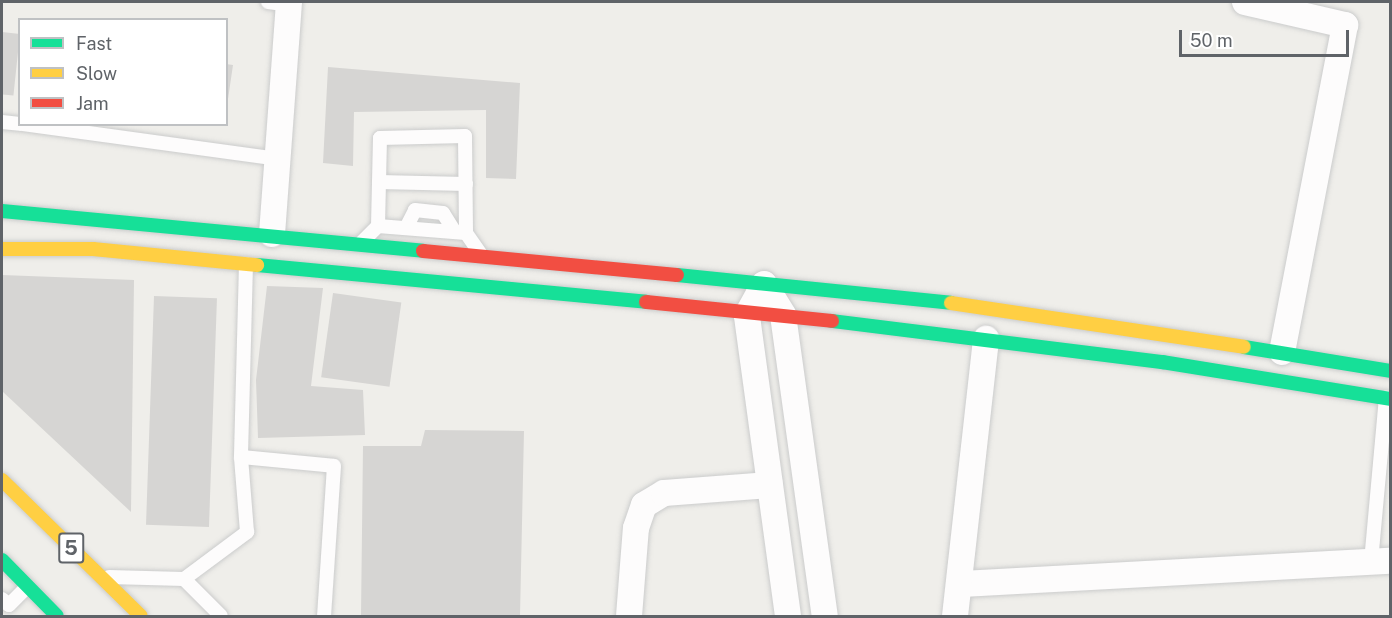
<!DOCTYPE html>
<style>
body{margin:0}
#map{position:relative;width:1392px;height:618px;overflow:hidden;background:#efeeea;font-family:"Public Sans",sans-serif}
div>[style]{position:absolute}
.building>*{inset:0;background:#d6d5d3;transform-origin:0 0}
.roads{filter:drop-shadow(0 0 2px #cbcccc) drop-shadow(0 0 2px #cbcccc)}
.lane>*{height:14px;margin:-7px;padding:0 7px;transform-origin:7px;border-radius:7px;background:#fdfcfc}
.street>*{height:26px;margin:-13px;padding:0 13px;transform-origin:13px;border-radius:13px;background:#fdfcfc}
.fast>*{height:14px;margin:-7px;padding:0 7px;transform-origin:7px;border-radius:7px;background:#16e098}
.slow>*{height:14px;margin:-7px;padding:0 7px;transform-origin:7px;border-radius:7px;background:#ffcf43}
.jam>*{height:14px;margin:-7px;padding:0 7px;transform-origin:7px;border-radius:7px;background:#f24e42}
span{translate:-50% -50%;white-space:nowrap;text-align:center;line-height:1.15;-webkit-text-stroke:6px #fff;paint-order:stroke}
.shield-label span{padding:2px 4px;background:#fff;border:2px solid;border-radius:4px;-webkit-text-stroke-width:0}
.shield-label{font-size:20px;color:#5f6368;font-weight:700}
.frame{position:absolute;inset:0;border:3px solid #5f6368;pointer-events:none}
.legend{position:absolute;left:18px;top:18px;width:210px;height:108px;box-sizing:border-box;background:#fff;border:2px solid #bfc1c3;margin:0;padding:8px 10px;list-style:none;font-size:18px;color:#5f6368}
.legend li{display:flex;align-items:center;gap:12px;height:30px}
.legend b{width:30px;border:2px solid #bfc1c3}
.scale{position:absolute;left:1179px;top:30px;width:170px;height:27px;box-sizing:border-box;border:3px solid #5f6368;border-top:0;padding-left:8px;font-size:18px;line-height:21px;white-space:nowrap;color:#5f6368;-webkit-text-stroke:4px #fff;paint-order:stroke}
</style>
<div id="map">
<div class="building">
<div style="left:2px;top:32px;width:18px;height:62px;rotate:6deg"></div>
<div style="clip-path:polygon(226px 64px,233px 65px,228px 99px,226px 99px)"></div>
<div style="clip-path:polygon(328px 67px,520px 83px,516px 179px,486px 178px,486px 110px,354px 112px,353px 166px,323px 163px)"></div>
<div style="clip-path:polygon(2px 275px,134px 280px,131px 512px,2px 391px)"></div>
<div style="clip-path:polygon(267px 286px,323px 288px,311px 386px,363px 390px,365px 435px,258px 438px,256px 380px)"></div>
<div style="left:333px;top:293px;width:69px;height:85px;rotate:8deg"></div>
<div style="left:154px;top:296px;width:63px;height:229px;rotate:2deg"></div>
<div style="clip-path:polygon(425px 430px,524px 431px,520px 616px,361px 616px,363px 446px,421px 446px)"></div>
</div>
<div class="roads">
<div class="lane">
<div style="left:268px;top:2px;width:21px;rotate:8deg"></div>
<div style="left:2px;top:122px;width:18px;rotate:6deg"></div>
<div style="left:23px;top:124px;width:257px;rotate:7.8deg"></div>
<div style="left:379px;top:182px;width:87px;rotate:1.3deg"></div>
<div style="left:378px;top:226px;width:88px;rotate:4.5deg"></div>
<div style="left:406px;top:228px;width:20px;rotate:-63deg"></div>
<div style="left:415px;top:210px;width:28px;rotate:6deg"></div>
<div style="left:443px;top:213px;width:22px;rotate:58deg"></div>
<div style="left:362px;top:242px;width:23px;rotate:-45deg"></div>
<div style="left:378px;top:226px;width:88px;rotate:-88.7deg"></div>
<div style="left:380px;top:138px;width:85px;rotate:-1.3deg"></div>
<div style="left:465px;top:136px;width:97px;rotate:89.4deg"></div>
<div style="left:466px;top:233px;width:24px;rotate:55deg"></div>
<div style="left:246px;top:264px;width:193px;rotate:91.5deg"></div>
<div style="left:241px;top:457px;width:93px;rotate:5.5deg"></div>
<div style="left:334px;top:466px;width:150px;rotate:93.8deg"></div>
<div style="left:1371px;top:562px;width:165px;rotate:-84.8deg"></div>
<div style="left:109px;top:577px;width:75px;rotate:1.5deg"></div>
<div style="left:184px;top:579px;width:79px;rotate:-36.7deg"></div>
<div style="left:247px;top:532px;width:75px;rotate:-94.6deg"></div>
<div style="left:184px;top:579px;width:52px;rotate:45deg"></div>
<div style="left:2px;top:599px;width:9px;rotate:41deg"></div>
<div style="left:9px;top:605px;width:25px;rotate:-45deg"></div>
</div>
<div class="street">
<div style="left:1245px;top:2px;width:103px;rotate:13deg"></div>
<div style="left:1345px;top:25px;width:333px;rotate:100.9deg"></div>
<div style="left:272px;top:234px;width:233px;rotate:-85.8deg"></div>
<div style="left:961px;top:584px;width:430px;rotate:-3.1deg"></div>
<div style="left:629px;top:616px;width:88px;rotate:-85.5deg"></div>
<div style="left:636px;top:528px;width:24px;rotate:-71deg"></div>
<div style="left:644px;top:505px;width:23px;rotate:-31deg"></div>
<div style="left:664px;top:493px;width:106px;rotate:-4.3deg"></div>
<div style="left:788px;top:616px;width:304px;rotate:-97.8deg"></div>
<div style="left:747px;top:315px;width:35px;rotate:-61deg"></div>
<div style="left:764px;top:284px;width:36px;rotate:58deg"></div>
<div style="left:783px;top:315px;width:304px;rotate:82.1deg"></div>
<div style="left:955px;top:616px;width:279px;rotate:-83.6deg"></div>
</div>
<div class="fast">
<div style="left:2px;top:211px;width:423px;rotate:5.4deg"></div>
<div style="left:257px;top:265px;width:391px;rotate:5.4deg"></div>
<div style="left:677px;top:275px;width:275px;rotate:5.8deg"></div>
<div style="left:832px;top:321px;width:333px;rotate:7.1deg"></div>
<div style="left:1162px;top:362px;width:231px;rotate:9.2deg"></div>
<div style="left:1244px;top:347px;width:148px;rotate:9.3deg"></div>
<div style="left:2px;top:560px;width:78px;rotate:45.5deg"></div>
</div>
<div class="slow">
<div style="left:2px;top:249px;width:91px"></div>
<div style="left:93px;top:249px;width:165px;rotate:5.6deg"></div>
<div style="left:951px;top:303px;width:296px;rotate:8.5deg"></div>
<div style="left:2px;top:480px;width:194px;rotate:44.4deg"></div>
</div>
<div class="jam">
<div style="left:423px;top:251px;width:255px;rotate:5.4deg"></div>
<div style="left:646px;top:302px;width:187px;rotate:5.8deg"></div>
</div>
</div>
<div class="shield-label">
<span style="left:71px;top:548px">5</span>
</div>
<div class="frame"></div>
<ul class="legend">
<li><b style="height:8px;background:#16e098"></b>Fast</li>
<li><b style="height:8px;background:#ffcf43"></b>Slow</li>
<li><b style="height:8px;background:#f24e42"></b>Jam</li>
</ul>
<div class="scale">50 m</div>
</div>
